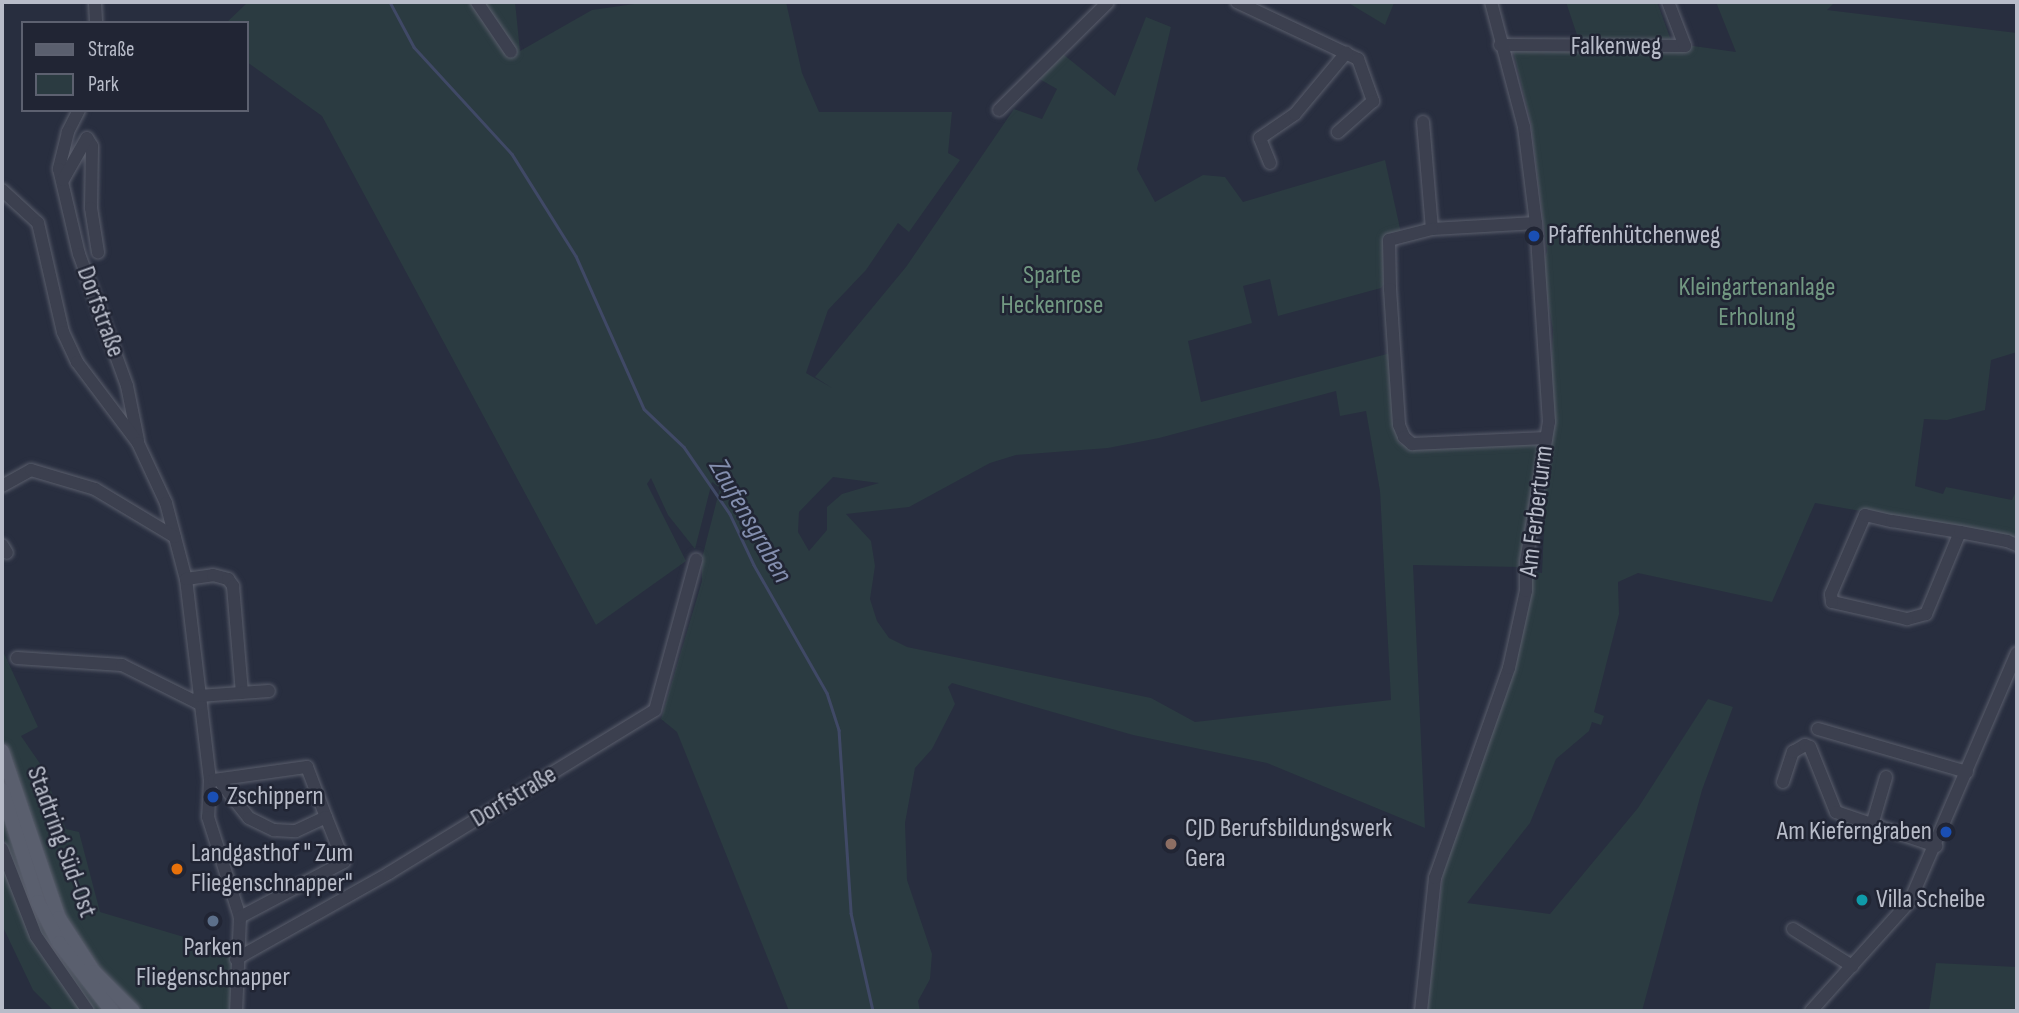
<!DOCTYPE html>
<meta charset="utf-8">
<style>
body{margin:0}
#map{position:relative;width:2019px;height:1013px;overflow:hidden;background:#282e3f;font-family:"Sofia Sans Condensed",sans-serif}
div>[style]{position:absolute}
.green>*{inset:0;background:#2b3b41}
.stream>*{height:2.5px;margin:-1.25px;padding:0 1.25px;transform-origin:1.25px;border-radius:1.25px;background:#404966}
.roads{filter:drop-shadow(0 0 2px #5a5e6c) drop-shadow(0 0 2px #5a5e6c)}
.minor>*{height:12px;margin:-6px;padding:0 6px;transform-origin:6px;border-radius:6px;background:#3c404f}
.major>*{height:14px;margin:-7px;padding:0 7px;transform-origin:7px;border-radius:7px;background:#5a5f6e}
.dots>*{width:19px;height:19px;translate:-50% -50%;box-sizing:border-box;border:4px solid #212534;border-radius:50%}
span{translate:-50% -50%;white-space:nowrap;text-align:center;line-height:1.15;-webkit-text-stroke:5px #212534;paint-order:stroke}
.street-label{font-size:26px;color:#b8bcc9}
.poi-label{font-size:26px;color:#b8bcc9}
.left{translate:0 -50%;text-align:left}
.right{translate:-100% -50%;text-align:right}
.park-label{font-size:26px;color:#729882}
.water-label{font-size:28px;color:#838eae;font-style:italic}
.frame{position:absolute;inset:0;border:4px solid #b8bcc9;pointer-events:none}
.legend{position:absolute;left:21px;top:21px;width:228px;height:91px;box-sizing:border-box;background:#212534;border:2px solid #5d6170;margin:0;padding:9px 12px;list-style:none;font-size:21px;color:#b8bcc9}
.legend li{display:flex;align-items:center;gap:14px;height:35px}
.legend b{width:35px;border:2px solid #5d6170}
</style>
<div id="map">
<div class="green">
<div style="clip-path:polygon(evenodd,248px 2px,515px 2px,520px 51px,592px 10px,648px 2px,786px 2px,802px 73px,819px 112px,952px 112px,948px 153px,960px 160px,909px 232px,898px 223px,866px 270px,828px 310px,806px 373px,832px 388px,815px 377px,906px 267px,1014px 109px,1042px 119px,1057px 89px,1036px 77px,1059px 51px,1115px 96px,1146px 17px,1171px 27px,1137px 169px,1155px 202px,1203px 175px,1225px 177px,1243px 202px,1385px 160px,1401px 233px,1385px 235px,1387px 281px,1381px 288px,1278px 316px,1270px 279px,1243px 286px,1252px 323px,1188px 341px,1201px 402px,1391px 353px,1399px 443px,1409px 447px,1531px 442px,1538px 446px,1540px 454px,1519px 567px,1413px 565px,1425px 828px,1267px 763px,1133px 735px,952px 683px,948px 687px,955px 704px,932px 749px,915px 768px,905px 823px,907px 880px,932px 954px,930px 979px,918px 1001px,920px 1011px,789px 1011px,677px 732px,661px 719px,702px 581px,702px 558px,720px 488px,712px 482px,695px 549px,668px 515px,651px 478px,647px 484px,686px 561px,596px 625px,322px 116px,247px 62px,247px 23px,226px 23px,248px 2px,1336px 391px,1340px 416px,1366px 411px,1380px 491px,1391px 700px,1195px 722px,1151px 698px,907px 647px,889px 638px,877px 621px,870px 599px,875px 566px,871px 541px,846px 514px,909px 507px,990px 463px,1016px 455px,1108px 448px,1159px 438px,1336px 391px,248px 2px,833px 477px,879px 483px,842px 494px,827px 507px,827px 530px,809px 551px,798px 532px,799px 512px,833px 477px)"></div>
<div style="clip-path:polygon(1347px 2px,1394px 2px,1394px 3px,1385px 25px)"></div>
<div style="clip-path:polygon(1566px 2px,1657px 2px,1672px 43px,1736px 52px,1716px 2px,1835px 2px,1827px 10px,2017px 33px,2017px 352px,1991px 360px,1985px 410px,1947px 420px,1924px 419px,1915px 486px,1943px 494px,1946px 487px,2012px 500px,2017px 489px,2017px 530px,2014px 538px,1815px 503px,1772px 602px,1638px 573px,1618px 582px,1619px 614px,1594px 712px,1604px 716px,1601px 725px,1592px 722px,1589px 731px,1556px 759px,1530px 823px,1467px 903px,1550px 914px,1638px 808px,1708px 699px,1733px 707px,1702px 790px,1642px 1011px,1427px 1011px,1444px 866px,1515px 660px,1533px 572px,1542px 573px,1553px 330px,1542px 267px,1547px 251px,1531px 123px,1512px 47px,1580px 44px)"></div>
<div style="clip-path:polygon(2px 649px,38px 727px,21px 736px,41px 765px,66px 829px,79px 832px,100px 912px,231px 951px,231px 1011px,142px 1011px,98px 969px,61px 908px,2px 737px)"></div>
<div style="clip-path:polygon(2px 805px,57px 949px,106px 1011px,91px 1011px,40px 934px,2px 834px)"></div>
<div style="clip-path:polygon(2px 858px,25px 915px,84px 1011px,54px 1011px,33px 990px,2px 925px)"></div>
<div style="clip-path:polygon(1936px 963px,2017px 967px,2017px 1011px,1929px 1011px)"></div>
</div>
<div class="stream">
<div style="left:390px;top:2px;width:51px;rotate:61.9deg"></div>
<div style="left:414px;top:47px;width:145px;rotate:47.5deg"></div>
<div style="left:512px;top:154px;width:120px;rotate:57.9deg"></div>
<div style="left:576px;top:256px;width:167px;rotate:66deg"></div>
<div style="left:644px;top:409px;width:55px;rotate:43.5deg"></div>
<div style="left:684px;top:447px;width:81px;rotate:55.5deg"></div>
<div style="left:730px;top:514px;width:56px;rotate:64.8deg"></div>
<div style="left:754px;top:565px;width:147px;rotate:60.3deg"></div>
<div style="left:827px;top:693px;width:39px;rotate:72deg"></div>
<div style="left:839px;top:730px;width:183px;rotate:86.2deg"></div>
<div style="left:851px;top:913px;width:100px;rotate:77.3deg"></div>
</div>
<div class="roads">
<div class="minor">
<div style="left:95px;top:2px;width:21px;rotate:87deg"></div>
<div style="left:477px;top:2px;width:60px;rotate:55.8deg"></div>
<div style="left:1237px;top:2px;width:134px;rotate:25.2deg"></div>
<div style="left:1358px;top:59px;width:45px;rotate:70.3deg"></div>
<div style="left:1373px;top:101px;width:47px;rotate:138.5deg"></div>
<div style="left:1500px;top:45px;width:185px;rotate:0.3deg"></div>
<div style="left:1685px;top:46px;width:47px;rotate:-111.1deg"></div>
<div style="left:79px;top:110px;width:25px;rotate:117deg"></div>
<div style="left:68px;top:132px;width:38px;rotate:104deg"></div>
<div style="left:59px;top:169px;width:87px;rotate:76.8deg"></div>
<div style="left:79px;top:254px;width:140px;rotate:70deg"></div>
<div style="left:127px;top:386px;width:55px;rotate:78.5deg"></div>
<div style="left:999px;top:110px;width:153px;rotate:-44.7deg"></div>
<div style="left:1423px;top:122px;width:107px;rotate:85.2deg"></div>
<div style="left:87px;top:138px;width:9px;rotate:58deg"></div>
<div style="left:92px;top:146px;width:62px;rotate:90.9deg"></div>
<div style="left:91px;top:208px;width:45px;rotate:81deg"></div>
<div style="left:1270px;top:163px;width:27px;rotate:-112deg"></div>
<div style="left:1260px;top:138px;width:42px;rotate:-34.4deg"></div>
<div style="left:1295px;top:114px;width:80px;rotate:-50.1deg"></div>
<div style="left:63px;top:180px;width:48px;rotate:-60.3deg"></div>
<div style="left:2px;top:190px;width:49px;rotate:42.5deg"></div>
<div style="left:38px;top:223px;width:112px;rotate:77.1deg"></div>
<div style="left:63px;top:332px;width:33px;rotate:65deg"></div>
<div style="left:77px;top:362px;width:101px;rotate:53deg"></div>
<div style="left:138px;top:443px;width:66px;rotate:65deg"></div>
<div style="left:166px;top:503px;width:79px;rotate:75.3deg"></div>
<div style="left:186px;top:579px;width:203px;rotate:83.2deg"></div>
<div style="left:210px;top:781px;width:36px;rotate:93deg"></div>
<div style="left:208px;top:817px;width:105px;rotate:72.3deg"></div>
<div style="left:240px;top:917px;width:94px;rotate:92.4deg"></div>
<div style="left:1536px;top:223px;width:104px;rotate:176.7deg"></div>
<div style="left:1432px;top:229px;width:44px;rotate:165.7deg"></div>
<div style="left:1389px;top:240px;width:49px;rotate:88.8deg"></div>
<div style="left:1390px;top:289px;width:136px;rotate:86.2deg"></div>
<div style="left:1399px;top:425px;width:13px;rotate:67deg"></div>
<div style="left:1404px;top:437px;width:11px;rotate:41deg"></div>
<div style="left:1412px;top:444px;width:134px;rotate:-2.6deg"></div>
<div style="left:2px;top:486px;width:33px;rotate:-29deg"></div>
<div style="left:31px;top:470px;width:67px;rotate:16.5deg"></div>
<div style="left:95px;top:489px;width:93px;rotate:31deg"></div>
<div style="left:1960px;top:532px;width:89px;rotate:112.5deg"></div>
<div style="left:1926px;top:614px;width:20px;rotate:165deg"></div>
<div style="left:1907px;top:619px;width:77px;rotate:-167.2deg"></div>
<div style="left:1832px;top:602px;width:8px;rotate:-97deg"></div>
<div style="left:1831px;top:594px;width:86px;rotate:-66.7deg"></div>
<div style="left:1865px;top:515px;width:28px;rotate:13deg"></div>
<div style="left:1892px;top:521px;width:69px;rotate:9.2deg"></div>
<div style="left:1960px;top:532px;width:48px;rotate:10.8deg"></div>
<div style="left:2007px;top:541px;width:11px;rotate:22deg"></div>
<div style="left:2px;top:545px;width:9px;rotate:58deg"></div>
<div style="left:186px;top:579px;width:27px;rotate:-8deg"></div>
<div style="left:213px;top:575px;width:16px;rotate:15deg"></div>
<div style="left:228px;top:579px;width:9px;rotate:54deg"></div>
<div style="left:233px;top:586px;width:107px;rotate:85.2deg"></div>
<div style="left:17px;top:658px;width:105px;rotate:3.8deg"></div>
<div style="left:122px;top:665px;width:87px;rotate:26.6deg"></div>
<div style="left:199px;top:696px;width:70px;rotate:-4.1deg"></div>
<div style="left:1818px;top:729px;width:155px;rotate:16.1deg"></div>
<div style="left:214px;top:780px;width:94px;rotate:-8deg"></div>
<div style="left:307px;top:767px;width:53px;rotate:69.2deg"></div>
<div style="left:219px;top:780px;width:48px;rotate:51.7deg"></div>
<div style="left:249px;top:818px;width:28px;rotate:26deg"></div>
<div style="left:274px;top:830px;width:22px;rotate:3deg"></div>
<div style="left:296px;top:831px;width:33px;rotate:-25deg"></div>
<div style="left:326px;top:817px;width:48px;rotate:68.2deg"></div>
<div style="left:344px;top:862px;width:118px;rotate:152.1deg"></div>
<div style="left:1783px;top:782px;width:32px;rotate:-72deg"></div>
<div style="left:1793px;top:752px;width:14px;rotate:-30deg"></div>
<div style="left:1805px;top:745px;width:5px;rotate:22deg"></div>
<div style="left:1810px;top:747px;width:70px;rotate:68.2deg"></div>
<div style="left:1836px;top:812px;width:106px;rotate:18.8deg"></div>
<div style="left:1872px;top:825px;width:50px;rotate:-73.7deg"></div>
<div style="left:2px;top:849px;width:93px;rotate:68.7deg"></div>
<div style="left:36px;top:936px;width:91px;rotate:55.3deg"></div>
<div style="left:1793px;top:929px;width:70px;rotate:32.1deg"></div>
<div style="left:236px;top:959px;width:176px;rotate:-29.3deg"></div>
<div style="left:389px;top:873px;width:312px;rotate:-31.5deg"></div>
<div style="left:655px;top:710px;width:156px;rotate:-74.7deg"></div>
<div style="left:1421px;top:1011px;width:134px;rotate:-84deg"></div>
<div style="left:1435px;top:878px;width:223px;rotate:-70.6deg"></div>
<div style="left:1509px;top:668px;width:79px;rotate:-77.6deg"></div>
<div style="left:1526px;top:591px;width:29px;rotate:-90deg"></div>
<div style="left:1526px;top:562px;width:142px;rotate:-80.7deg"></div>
<div style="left:1549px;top:422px;width:199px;rotate:-93.7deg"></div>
<div style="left:1536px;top:223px;width:97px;rotate:-97.1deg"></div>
<div style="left:1524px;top:127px;width:129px;rotate:-104.8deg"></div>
<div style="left:1811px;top:1011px;width:148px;rotate:-48deg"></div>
<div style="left:1910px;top:901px;width:270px;rotate:-66.7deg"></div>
</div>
<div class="major">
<div style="left:2px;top:751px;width:176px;rotate:71.2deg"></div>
<div style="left:59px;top:918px;width:64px;rotate:57.1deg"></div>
<div style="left:94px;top:972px;width:55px;rotate:45deg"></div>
<div style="left:2px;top:790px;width:118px;rotate:72.2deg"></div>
<div style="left:38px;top:902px;width:46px;rotate:62.9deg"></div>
<div style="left:59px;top:943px;width:86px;rotate:52.1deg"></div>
</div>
</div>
<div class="dots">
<div style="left:1534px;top:236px;background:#1a4fb4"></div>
<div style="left:213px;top:797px;background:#1a4fb4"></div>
<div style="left:1946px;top:832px;background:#1a4fb4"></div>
<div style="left:1171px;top:844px;background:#8d6e63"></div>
<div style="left:177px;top:869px;background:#e8710a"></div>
<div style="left:1862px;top:900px;background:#0f9aa8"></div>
<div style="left:213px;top:921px;background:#5c6f8a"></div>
</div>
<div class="street-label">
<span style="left:1616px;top:47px">Falkenweg</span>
<span style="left:100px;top:312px;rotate:70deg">Dorfstraße</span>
<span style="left:1537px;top:511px;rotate:-83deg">Am Ferberturm</span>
<span style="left:514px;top:797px;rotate:-31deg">Dorfstraße</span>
<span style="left:61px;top:842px;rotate:70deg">Stadtring Süd-Ost</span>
</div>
<div class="poi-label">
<span class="left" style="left:1548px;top:236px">Pfaffenhütchenweg</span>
<span class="left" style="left:227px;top:797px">Zschippern</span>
<span class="left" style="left:1185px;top:844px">CJD Berufsbildungswerk<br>Gera</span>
<span class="right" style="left:1932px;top:832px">Am Kieferngraben</span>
<span class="left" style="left:191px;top:869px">Landgasthof " Zum<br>Fliegenschnapper"</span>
<span class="left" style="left:1876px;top:900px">Villa Scheibe</span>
<span style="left:213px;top:963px">Parken<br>Fliegenschnapper</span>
</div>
<div class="park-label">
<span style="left:1052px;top:291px">Sparte<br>Heckenrose</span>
<span style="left:1757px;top:303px">Kleingartenanlage<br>Erholung</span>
</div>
<div class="water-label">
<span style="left:750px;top:521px;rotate:60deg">Zaufensgraben</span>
</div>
<div class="frame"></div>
<ul class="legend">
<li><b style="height:9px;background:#5a5f6e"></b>Straße</li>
<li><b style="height:19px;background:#2b3b41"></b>Park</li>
</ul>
</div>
